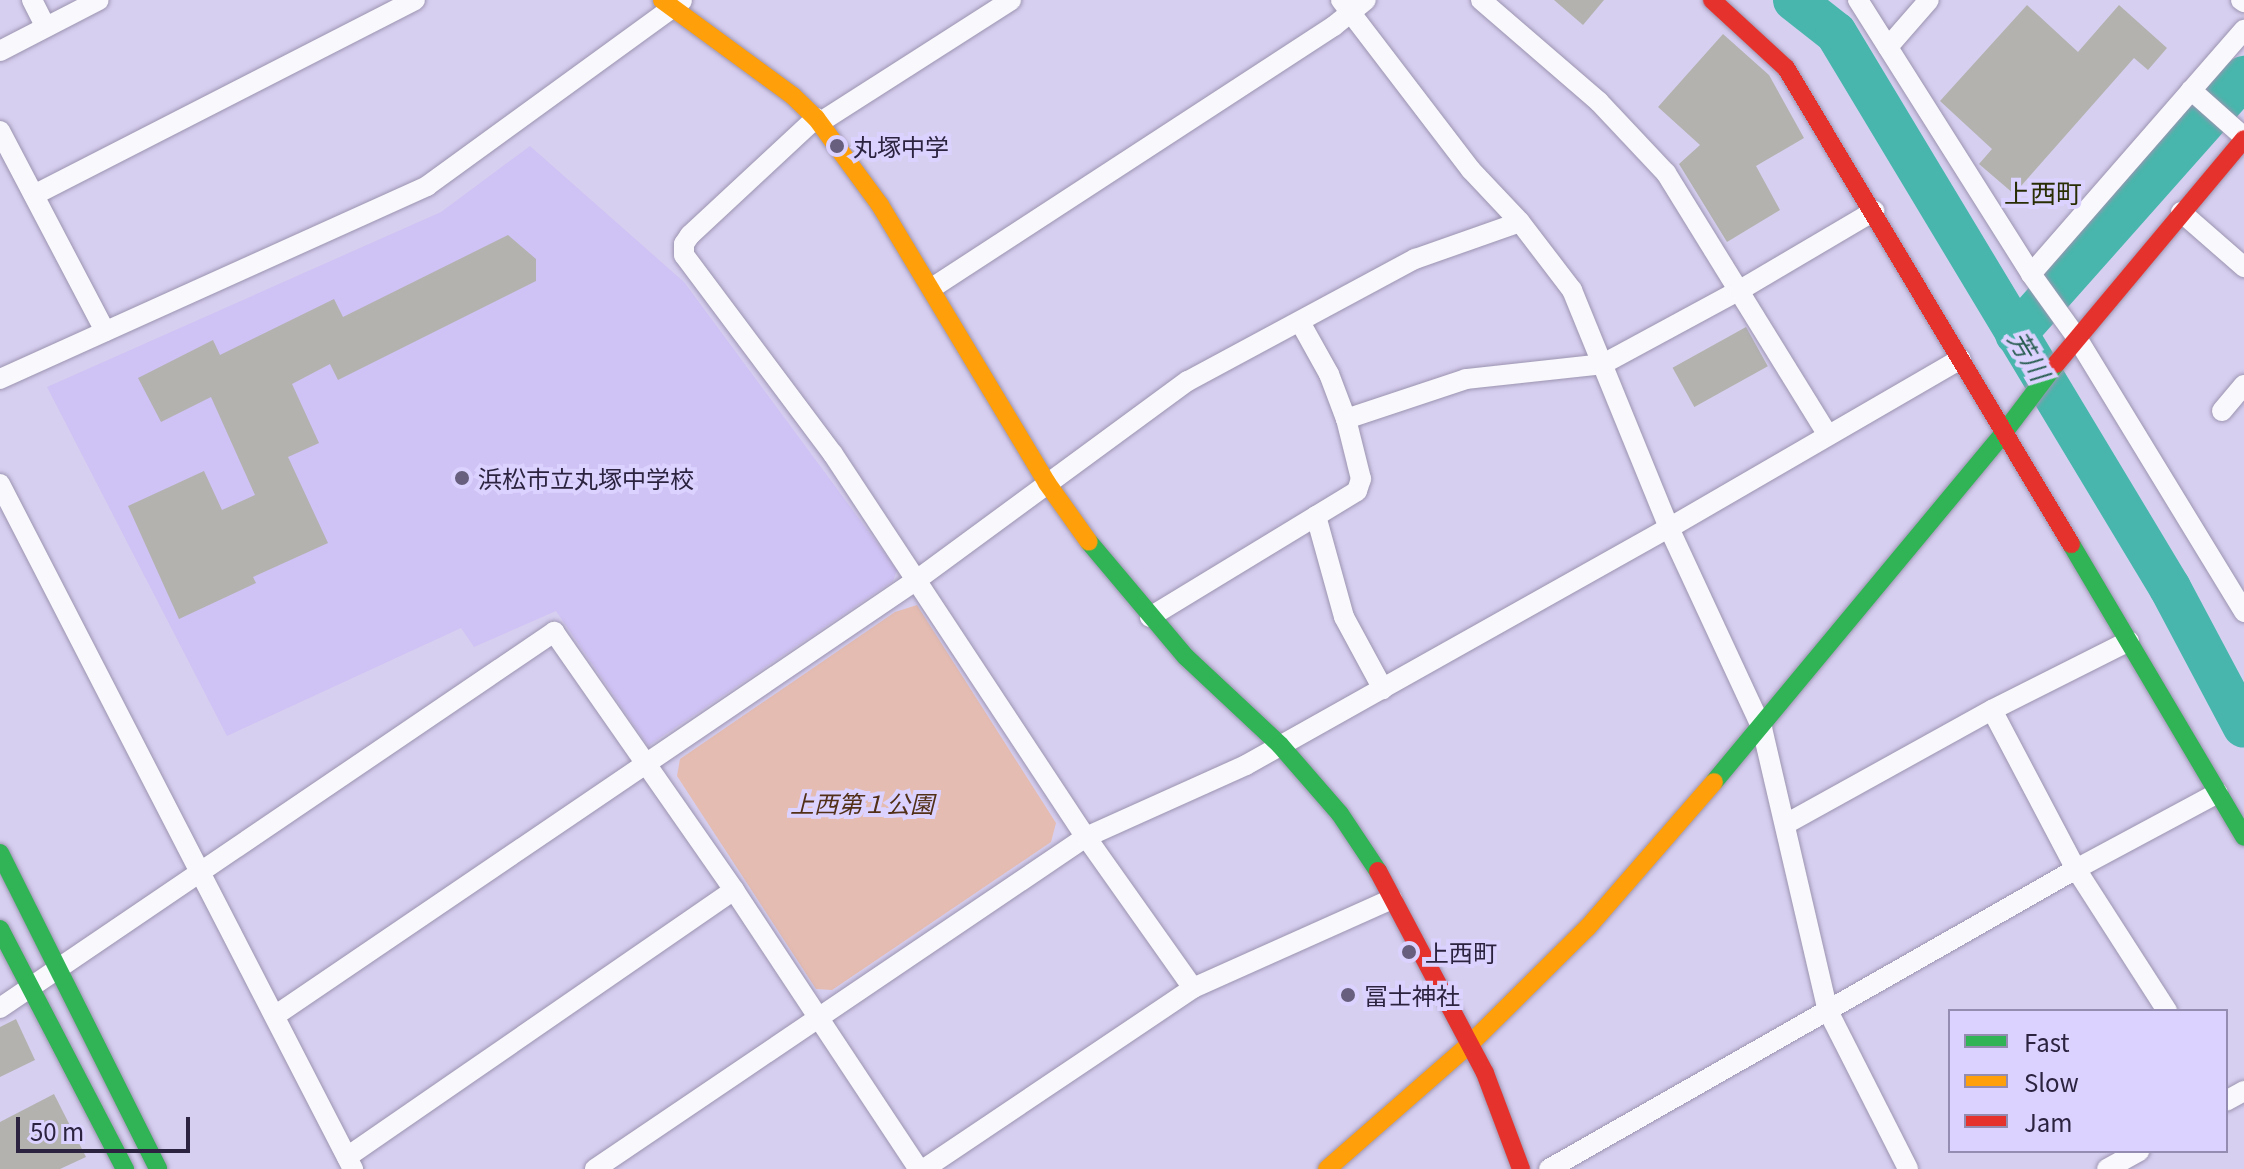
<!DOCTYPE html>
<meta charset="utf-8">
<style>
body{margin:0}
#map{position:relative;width:2244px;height:1169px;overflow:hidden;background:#d7cff0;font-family:Georgia,"Noto Sans JP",serif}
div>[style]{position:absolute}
.built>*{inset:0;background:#cfc2f4}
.green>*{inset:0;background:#e5bcb1}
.river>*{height:42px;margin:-21px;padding:0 21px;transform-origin:21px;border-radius:21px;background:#48b6ac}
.building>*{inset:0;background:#b3b2af;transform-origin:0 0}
.roads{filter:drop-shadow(0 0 2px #9c94b0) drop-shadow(0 0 2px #9c94b0)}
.street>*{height:20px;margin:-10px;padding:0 10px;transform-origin:10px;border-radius:10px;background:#f9f8fd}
.fast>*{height:18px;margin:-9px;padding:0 9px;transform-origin:9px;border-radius:9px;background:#30b455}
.slow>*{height:18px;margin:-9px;padding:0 9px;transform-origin:9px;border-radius:9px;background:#ff9f0a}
.jam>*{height:18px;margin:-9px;padding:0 9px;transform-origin:9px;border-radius:9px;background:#e5322d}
.dots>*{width:22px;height:22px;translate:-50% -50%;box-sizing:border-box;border:4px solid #dcd2ff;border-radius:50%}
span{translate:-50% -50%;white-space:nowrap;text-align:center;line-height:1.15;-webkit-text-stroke:8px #dcd2ff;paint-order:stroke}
.poi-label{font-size:24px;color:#2b233f}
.left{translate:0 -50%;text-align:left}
.park-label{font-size:24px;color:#513017;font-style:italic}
.neighbourhood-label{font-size:26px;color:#292e04}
.water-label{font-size:26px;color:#285d51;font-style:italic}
.legend{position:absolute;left:1948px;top:1009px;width:280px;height:144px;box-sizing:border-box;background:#dcd2ff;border:2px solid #958cb2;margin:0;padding:10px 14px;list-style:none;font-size:24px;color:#2b233f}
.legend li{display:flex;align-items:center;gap:16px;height:40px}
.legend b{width:40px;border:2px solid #958cb2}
.scale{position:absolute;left:16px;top:1117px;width:174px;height:36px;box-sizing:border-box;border:4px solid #2b233f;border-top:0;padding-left:10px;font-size:24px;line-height:28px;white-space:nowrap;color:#2b233f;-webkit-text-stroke:6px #dcd2ff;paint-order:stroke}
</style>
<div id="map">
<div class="built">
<div style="clip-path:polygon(530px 146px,684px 282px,897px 570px,893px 581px,648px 746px,556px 611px,474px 647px,461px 628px,227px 736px,47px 387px,441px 212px)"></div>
</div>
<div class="green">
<div style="clip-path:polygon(917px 605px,1056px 823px,1051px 842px,832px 990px,816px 989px,677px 776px,680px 759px,895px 612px)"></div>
</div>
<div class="river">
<div style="left:1794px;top:0;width:53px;rotate:38.2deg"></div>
<div style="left:1836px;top:33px;width:648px;rotate:58.96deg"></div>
<div style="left:2170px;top:588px;width:157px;rotate:62deg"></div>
<div style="left:2016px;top:334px;width:344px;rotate:-48.4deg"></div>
</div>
<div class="building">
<div style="clip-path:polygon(1554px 0,1604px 0,1583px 25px)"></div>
<div style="clip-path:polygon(2027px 5px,2078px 52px,2119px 5px,2167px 48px,2148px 70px,2134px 58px,2014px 194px,1979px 164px,1992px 149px,1940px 101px)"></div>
<div style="clip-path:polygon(1723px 34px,1769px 75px,1804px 138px,1756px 166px,1780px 210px,1727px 242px,1679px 164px,1700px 145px,1658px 107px)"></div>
<div style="clip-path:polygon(508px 235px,536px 259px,536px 281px,338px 380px,330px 364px,292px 384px,319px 443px,288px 457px,328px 543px,253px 577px,256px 583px,179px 619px,128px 506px,204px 471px,222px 510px,255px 495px,211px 397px,161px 422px,138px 378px,213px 340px,220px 355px,334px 299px,343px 317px)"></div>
<div style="left:1746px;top:327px;width:45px;height:84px;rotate:61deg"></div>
<div style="clip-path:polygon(16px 1019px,35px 1060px,0 1077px,0 1027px)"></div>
<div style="clip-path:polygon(54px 1094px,86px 1157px,60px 1169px,0 1169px,0 1122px)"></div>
</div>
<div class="roads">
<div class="street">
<div style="left:32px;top:0;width:30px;rotate:63deg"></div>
<div style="left:1341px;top:0;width:214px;rotate:52.6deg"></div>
<div style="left:1471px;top:170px;width:71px;rotate:46.7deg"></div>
<div style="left:1520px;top:222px;width:86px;rotate:52.6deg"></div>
<div style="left:1572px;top:290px;width:257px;rotate:67.8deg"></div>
<div style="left:1669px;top:528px;width:221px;rotate:65.1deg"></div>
<div style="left:1762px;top:728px;width:291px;rotate:76.9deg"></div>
<div style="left:1828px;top:1011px;width:177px;rotate:63.1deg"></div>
<div style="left:1481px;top:0;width:156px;rotate:40.8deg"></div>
<div style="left:1599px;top:102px;width:98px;rotate:46.7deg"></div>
<div style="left:1666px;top:173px;width:308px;rotate:58.3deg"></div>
<div style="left:1858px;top:0;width:324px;rotate:57.7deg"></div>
<div style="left:2031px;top:274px;width:79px;rotate:54.3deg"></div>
<div style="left:2077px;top:338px;width:321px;rotate:58.6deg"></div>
<div style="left:2241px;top:0;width:4px;rotate:34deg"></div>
<div style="left:1888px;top:47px;width:62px;rotate:-48.9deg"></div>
<div style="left:0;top:51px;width:111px;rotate:-27.3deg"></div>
<div style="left:2191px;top:90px;width:71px;rotate:41.6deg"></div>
<div style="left:816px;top:118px;width:172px;rotate:137.1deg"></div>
<div style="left:690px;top:235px;width:11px;rotate:124deg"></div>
<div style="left:684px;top:244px;width:11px;rotate:90deg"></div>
<div style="left:684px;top:255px;width:249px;rotate:53.2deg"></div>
<div style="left:833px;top:454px;width:459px;rotate:56.6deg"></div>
<div style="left:1086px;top:837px;width:185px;rotate:54.7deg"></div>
<div style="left:819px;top:123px;width:228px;rotate:-32.6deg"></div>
<div style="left:0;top:131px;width:226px;rotate:62.3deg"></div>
<div style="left:34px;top:195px;width:428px;rotate:-27.1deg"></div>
<div style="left:2181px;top:212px;width:84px;rotate:41.1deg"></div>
<div style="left:2031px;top:274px;width:324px;rotate:-48.9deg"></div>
<div style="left:932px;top:288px;width:480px;rotate:-33.1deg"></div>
<div style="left:1334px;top:26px;width:41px;rotate:-39.1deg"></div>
<div style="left:1300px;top:322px;width:60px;rotate:60.9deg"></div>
<div style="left:1329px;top:374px;width:48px;rotate:69.3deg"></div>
<div style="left:1346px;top:419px;width:126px;rotate:-18.4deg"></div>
<div style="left:1466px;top:379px;width:138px;rotate:-6.2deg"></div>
<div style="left:1603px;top:364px;width:156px;rotate:-28.4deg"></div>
<div style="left:1740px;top:290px;width:156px;rotate:-30.5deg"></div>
<div style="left:0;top:379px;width:469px;rotate:-24.3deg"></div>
<div style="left:427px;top:186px;width:315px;rotate:-36deg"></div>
<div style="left:2222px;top:411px;width:34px;rotate:-50deg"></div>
<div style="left:0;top:484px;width:771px;rotate:62.74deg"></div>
<div style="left:1316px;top:516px;width:105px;rotate:74.5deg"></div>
<div style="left:1344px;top:617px;width:82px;rotate:61.6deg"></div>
<div style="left:1150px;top:617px;width:242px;rotate:-31.3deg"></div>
<div style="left:1357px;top:491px;width:13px;rotate:-72deg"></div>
<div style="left:1361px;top:479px;width:62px;rotate:-104deg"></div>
<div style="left:2129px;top:641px;width:153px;rotate:153.3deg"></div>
<div style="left:1992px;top:710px;width:180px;rotate:62.2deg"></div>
<div style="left:2076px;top:869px;width:169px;rotate:57.3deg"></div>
<div style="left:1786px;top:824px;width:235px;rotate:-29deg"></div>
<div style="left:0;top:1008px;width:670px;rotate:-34.16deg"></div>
<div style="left:554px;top:632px;width:315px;rotate:55.1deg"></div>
<div style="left:734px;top:890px;width:335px;rotate:56.5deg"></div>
<div style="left:276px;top:1015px;width:776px;rotate:-34.18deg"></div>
<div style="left:918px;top:579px;width:335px;rotate:-36.3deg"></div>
<div style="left:1188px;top:381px;width:258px;rotate:-28.3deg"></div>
<div style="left:1415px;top:259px;width:111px;rotate:-19.4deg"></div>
<div style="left:2226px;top:1101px;width:21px;rotate:-29deg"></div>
<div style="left:347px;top:1157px;width:470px;rotate:-34.6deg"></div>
<div style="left:595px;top:1169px;width:593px;rotate:-34.07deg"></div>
<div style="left:1086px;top:837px;width:175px;rotate:-24.2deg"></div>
<div style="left:1246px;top:765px;width:485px;rotate:-29.3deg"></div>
<div style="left:1669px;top:528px;width:337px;rotate:-30.1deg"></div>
<div style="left:924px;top:1169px;width:324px;rotate:-33.9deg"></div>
<div style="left:1193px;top:988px;width:218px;rotate:-24.1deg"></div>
<div style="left:1549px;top:1169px;width:606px;rotate:-29.65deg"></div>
<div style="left:2076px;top:869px;width:161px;rotate:-28.2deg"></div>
<div style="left:2107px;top:1169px;width:37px;rotate:-29deg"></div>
</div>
<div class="fast">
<div style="left:1089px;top:542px;width:150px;rotate:49.9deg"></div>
<div style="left:1186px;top:657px;width:129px;rotate:43.1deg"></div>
<div style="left:1280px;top:745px;width:91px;rotate:49deg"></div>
<div style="left:1340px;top:814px;width:69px;rotate:56.3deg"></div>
<div style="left:2071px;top:544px;width:340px;rotate:59.4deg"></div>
<div style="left:1714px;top:782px;width:457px;rotate:-50.3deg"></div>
<div style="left:2006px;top:430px;width:83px;rotate:-52.9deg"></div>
<div style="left:0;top:853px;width:353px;rotate:63.4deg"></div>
<div style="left:0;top:929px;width:271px;rotate:62.5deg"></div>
</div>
<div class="slow">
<div style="left:662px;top:0;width:162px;rotate:36.2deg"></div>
<div style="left:793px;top:96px;width:32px;rotate:44deg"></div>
<div style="left:816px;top:118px;width:108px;rotate:53.7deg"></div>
<div style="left:880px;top:205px;width:324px;rotate:59deg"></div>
<div style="left:1047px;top:483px;width:72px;rotate:54.6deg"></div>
<div style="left:1327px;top:1169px;width:190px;rotate:-41.2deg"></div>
<div style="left:1470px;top:1044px;width:166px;rotate:-44.8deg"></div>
<div style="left:1588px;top:927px;width:192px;rotate:-49deg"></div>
</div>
<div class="jam">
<div style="left:1712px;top:0;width:100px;rotate:42.6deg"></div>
<div style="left:1786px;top:68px;width:555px;rotate:59.09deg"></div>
<div style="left:2056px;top:364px;width:293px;rotate:-50.1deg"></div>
<div style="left:1378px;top:871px;width:229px;rotate:62.1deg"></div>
<div style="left:1485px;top:1073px;width:103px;rotate:69.4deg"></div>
</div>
</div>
<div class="dots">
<div style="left:837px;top:146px;background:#675f7d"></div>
<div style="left:462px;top:478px;background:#675f7d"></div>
<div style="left:1409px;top:952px;background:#675f7d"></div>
<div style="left:1348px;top:995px;background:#675f7d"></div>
</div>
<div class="poi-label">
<span class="left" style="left:853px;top:146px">丸塚中学</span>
<span class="left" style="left:478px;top:478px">浜松市立丸塚中学校</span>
<span class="left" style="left:1425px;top:952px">上西町</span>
<span class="left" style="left:1364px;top:995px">冨士神社</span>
</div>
<div class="park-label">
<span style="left:862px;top:803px">上西第１公園</span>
</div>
<div class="neighbourhood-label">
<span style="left:2043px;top:192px">上西町</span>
</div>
<div class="water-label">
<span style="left:2030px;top:355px;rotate:59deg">芳川</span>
</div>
<ul class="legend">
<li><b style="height:10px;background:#30b455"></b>Fast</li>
<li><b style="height:10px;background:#ff9f0a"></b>Slow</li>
<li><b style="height:10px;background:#e5322d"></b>Jam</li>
</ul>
<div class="scale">50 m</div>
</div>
